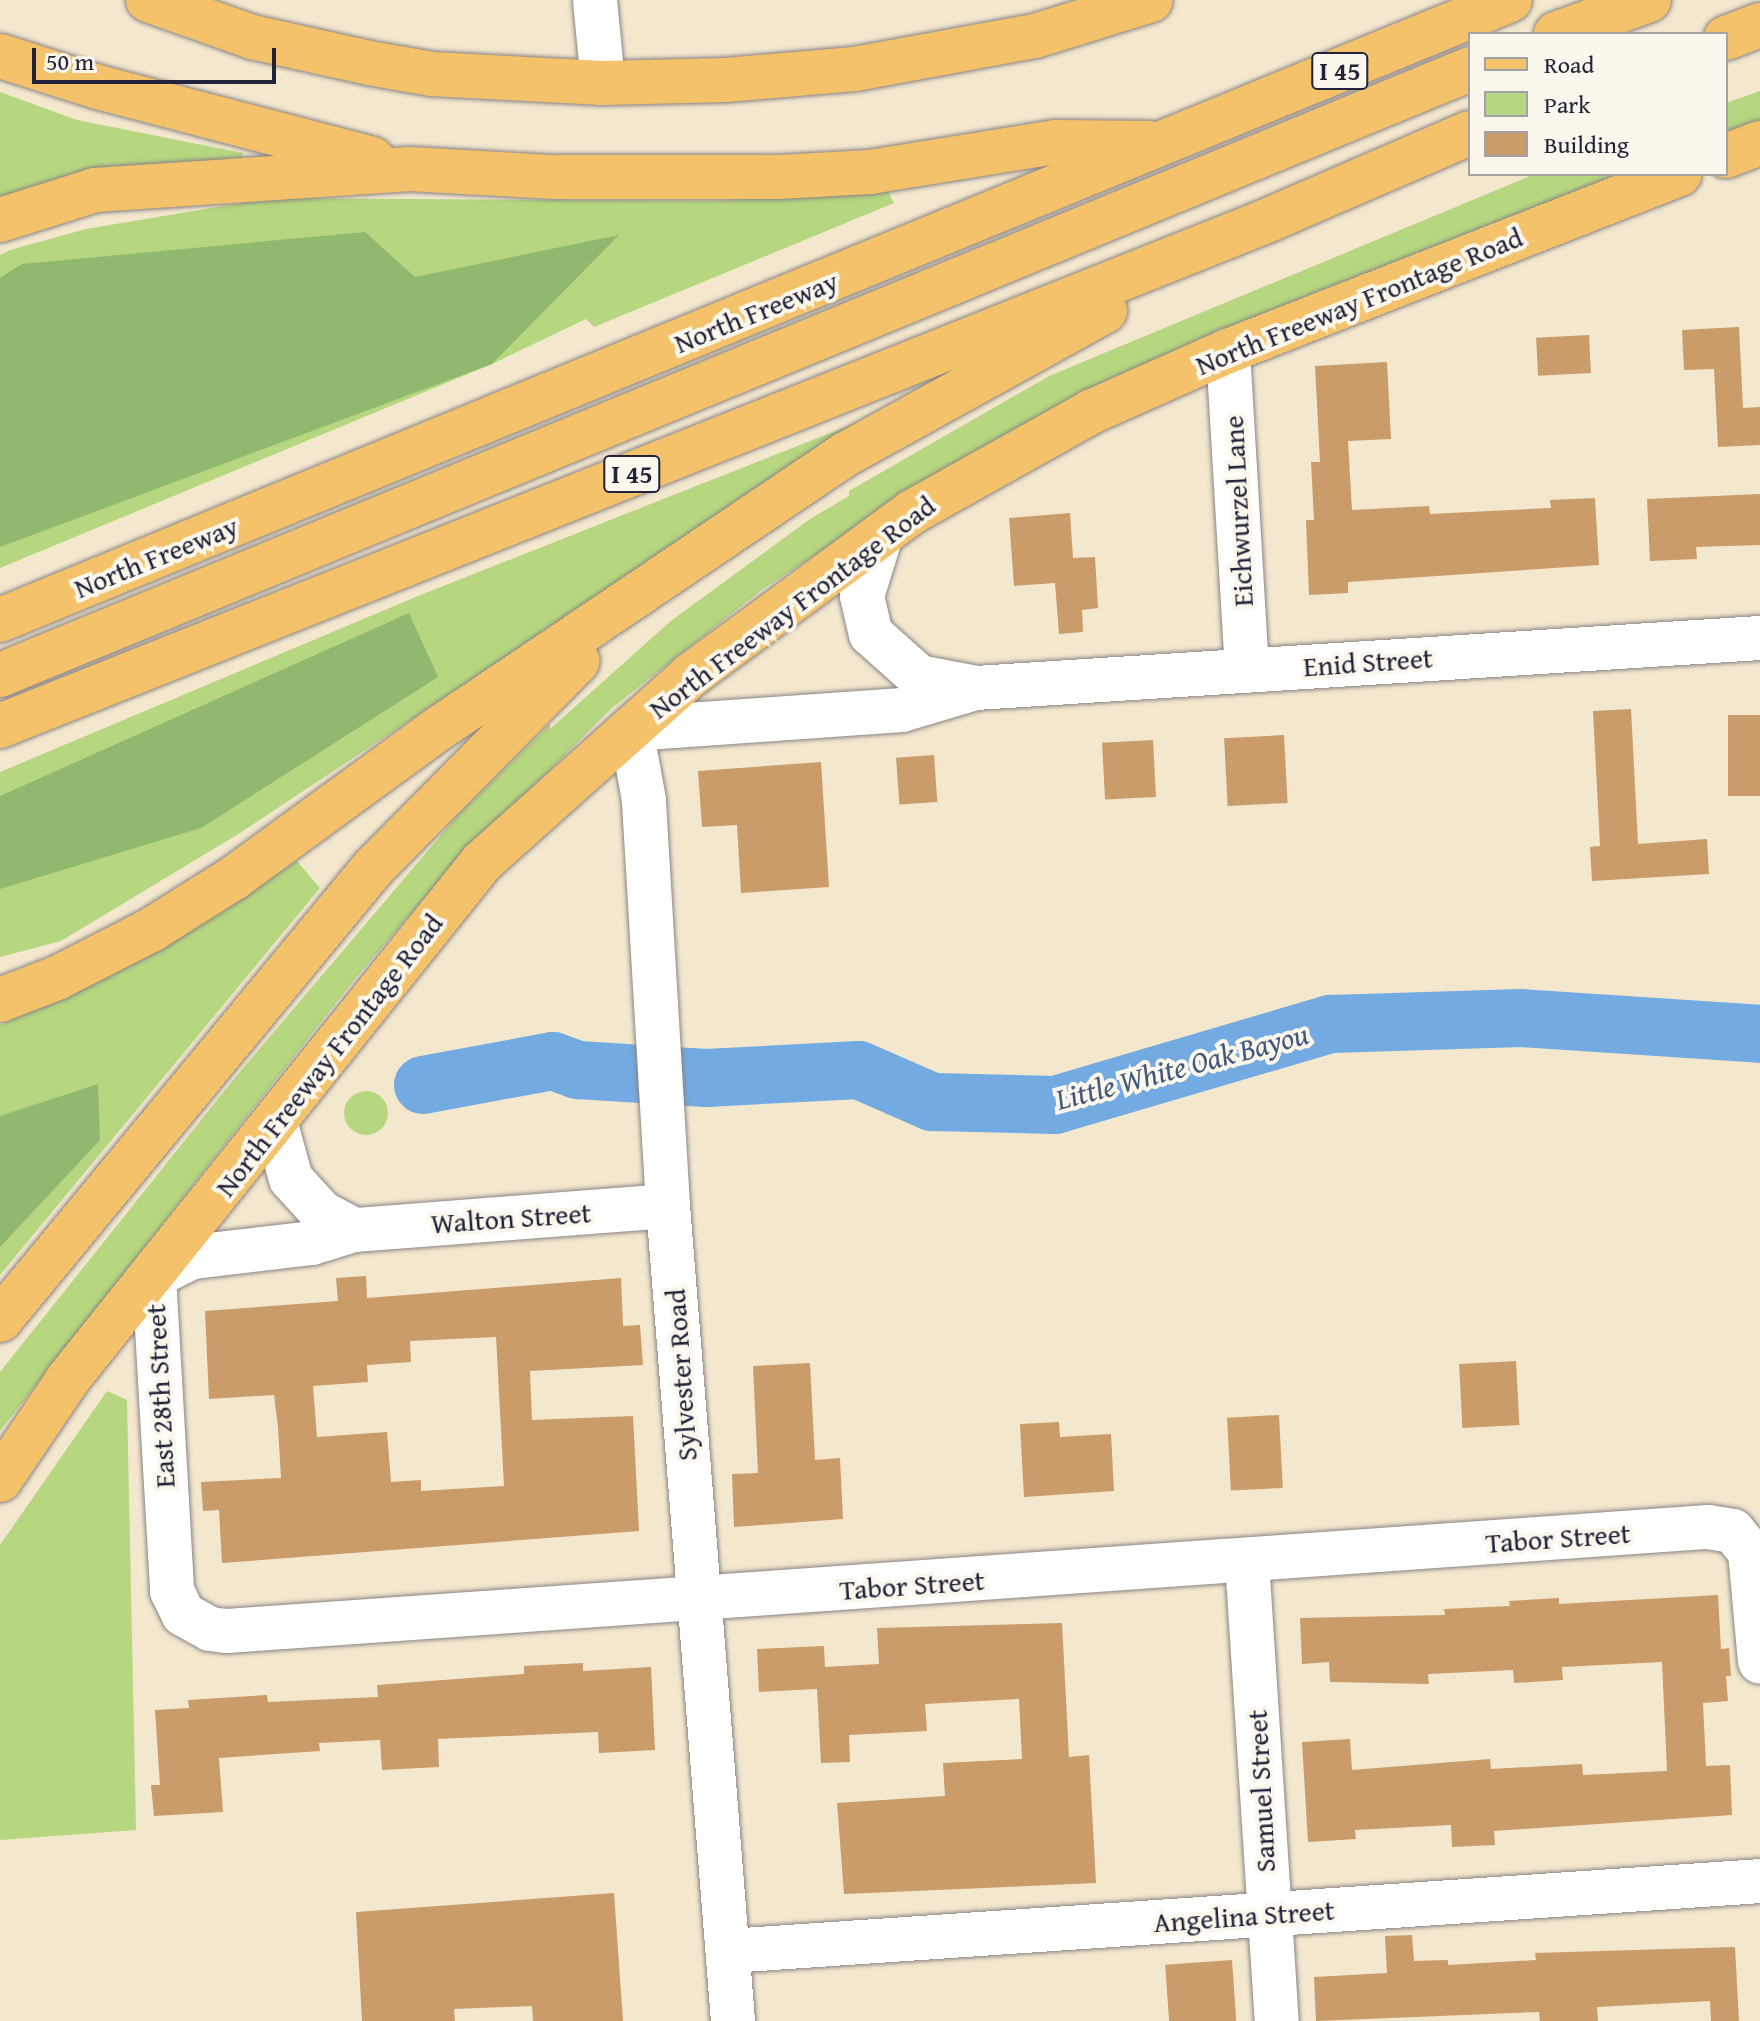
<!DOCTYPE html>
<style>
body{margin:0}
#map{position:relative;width:1760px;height:2021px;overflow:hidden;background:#f3e7ce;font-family:"Gentium Book Plus",serif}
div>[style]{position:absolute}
.green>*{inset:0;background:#b6d77f}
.round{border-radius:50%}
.forest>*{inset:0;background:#90b86e}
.river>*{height:58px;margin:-29px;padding:0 29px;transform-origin:29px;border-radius:29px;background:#72aae1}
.building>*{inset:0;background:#c99c6a;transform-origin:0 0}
.roads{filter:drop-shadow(0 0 2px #8a8484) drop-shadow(0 0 2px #8a8484)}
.minor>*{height:44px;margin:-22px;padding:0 22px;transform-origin:22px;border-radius:22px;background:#fff}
.major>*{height:44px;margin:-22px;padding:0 22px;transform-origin:22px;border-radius:22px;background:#f4c26a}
.highway>*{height:44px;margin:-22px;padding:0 22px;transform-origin:22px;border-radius:22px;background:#f4c26a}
span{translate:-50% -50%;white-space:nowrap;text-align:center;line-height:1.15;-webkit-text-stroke:8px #fbf7ec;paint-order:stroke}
.shield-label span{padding:2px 6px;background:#fbf7ec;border:2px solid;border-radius:6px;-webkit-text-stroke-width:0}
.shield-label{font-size:26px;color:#22223b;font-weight:700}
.street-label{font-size:28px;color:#22223b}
.water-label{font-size:30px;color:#42587d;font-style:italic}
.legend{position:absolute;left:1468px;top:32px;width:260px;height:144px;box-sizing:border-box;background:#fbf7ec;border:2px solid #a4a2a5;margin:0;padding:10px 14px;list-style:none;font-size:24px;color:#22223b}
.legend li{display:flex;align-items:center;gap:16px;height:40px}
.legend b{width:40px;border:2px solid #a4a2a5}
.scale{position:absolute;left:32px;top:48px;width:244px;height:36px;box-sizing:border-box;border:4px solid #22223b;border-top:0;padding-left:10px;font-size:24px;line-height:28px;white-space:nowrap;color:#22223b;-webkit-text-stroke:6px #fbf7ec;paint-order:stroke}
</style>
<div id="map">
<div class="green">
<div style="clip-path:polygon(1760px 91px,1760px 124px,1726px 136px,1726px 103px)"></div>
<div style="clip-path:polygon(0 92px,77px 120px,243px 153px,240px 160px,0 201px)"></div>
<div style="clip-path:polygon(1535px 174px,1625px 174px,949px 468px,763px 589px,612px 708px,439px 881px,354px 980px,0 1431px,0 1372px,233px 1080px,459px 814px,550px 724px,550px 729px,672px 620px,810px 519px,849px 496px,849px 491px,1049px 376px)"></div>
<div style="clip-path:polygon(888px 192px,894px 203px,594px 327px,586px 319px,492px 364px,0 568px,0 255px,10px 250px,86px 229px,271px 198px,712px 201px)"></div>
<div style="clip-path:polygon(863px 420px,240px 833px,61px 941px,0 957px,0 772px,418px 596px)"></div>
<div style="clip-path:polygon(297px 861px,320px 888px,0 1275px,0 1025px,149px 956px)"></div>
<div class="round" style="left:344px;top:1091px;width:44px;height:44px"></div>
<div style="clip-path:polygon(107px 1391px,127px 1400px,136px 1830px,0 1840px,0 1545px)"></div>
</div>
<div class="forest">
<div style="clip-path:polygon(365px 232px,415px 277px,619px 235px,492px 364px,0 547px,0 278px,22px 264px)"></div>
<div style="clip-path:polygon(409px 613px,438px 677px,201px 828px,0 889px,0 796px)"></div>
<div style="clip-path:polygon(98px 1084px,100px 1140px,0 1247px,0 1116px)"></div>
</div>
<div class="river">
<div style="left:423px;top:1085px;width:132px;rotate:-10.5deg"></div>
<div style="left:553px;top:1061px;width:27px;rotate:20deg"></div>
<div style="left:578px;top:1070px;width:128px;rotate:3.6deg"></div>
<div style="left:706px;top:1078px;width:153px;rotate:-3deg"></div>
<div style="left:859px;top:1070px;width:80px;rotate:23.7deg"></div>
<div style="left:932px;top:1102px;width:123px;rotate:1.4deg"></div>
<div style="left:1055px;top:1105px;width:288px;rotate:-16.4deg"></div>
<div style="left:1331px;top:1024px;width:190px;rotate:-1.8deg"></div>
<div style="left:1521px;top:1018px;width:240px;rotate:3.8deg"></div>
</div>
<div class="building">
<div style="clip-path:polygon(1739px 327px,1743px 408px,1760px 407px,1760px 445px,1718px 447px,1714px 369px,1684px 370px,1682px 330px)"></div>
<div style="left:1589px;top:335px;width:38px;height:53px;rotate:87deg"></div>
<div style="clip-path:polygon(1387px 362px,1391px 439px,1348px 441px,1352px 510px,1429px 506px,1430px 514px,1551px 508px,1550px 500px,1595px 498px,1599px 565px,1348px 582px,1348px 593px,1309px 595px,1306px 520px,1314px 520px,1311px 462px,1320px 462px,1315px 366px)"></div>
<div style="clip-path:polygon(1760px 494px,1760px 545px,1696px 547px,1697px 559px,1650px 561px,1647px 499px)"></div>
<div style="clip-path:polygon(1070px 513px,1073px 558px,1095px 557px,1098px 608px,1082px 610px,1083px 632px,1059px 634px,1055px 583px,1014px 586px,1009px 518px)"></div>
<div style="clip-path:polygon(1631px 709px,1638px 844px,1707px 839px,1709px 874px,1592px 881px,1590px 847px,1600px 846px,1593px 711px)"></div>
<div style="left:1760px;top:715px;width:81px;height:32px;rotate:90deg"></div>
<div style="left:1284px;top:735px;width:68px;height:60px;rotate:87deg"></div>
<div style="left:1153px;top:740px;width:57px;height:51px;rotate:87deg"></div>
<div style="left:934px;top:755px;width:47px;height:38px;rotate:86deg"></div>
<div style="clip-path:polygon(821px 762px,829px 887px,741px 893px,737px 825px,702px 827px,698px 771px)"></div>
<div style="clip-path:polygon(evenodd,366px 1276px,367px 1298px,621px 1278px,623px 1326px,640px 1325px,643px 1365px,530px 1371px,532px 1420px,633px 1416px,639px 1531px,222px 1563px,219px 1510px,203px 1511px,201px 1482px,281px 1478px,278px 1427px,274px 1395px,209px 1399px,205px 1311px,338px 1301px,336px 1278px,366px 1276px,496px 1337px,504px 1486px,421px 1491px,421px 1480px,391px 1482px,387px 1432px,317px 1437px,313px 1386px,368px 1382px,367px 1365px,411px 1362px,410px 1341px,496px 1337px)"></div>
<div style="left:1516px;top:1361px;width:64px;height:57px;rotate:87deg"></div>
<div style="clip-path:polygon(810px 1363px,815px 1460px,840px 1458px,843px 1519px,734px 1527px,732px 1474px,758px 1473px,753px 1366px)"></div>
<div style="left:1279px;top:1415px;width:73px;height:52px;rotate:87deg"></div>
<div style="clip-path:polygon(1059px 1422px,1060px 1437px,1111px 1434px,1114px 1491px,1024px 1497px,1020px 1424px)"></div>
<div style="clip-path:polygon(1718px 1595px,1721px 1649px,1729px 1648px,1731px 1676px,1726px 1676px,1728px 1701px,1703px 1703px,1706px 1766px,1730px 1765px,1732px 1815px,1494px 1831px,1495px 1845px,1452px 1847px,1451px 1825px,1355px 1830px,1356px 1839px,1308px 1842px,1302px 1742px,1350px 1739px,1352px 1770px,1490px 1759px,1491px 1769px,1582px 1764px,1583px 1775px,1667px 1771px,1662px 1662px,1562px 1667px,1563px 1680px,1514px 1683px,1513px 1670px,1428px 1674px,1429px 1684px,1330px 1682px,1329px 1662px,1302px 1664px,1300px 1618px,1445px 1615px,1444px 1609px,1510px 1606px,1509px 1601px,1559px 1598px,1559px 1604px)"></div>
<div style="clip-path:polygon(1062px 1623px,1069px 1757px,1089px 1755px,1096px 1883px,844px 1894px,837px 1803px,945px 1796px,943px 1763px,1022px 1759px,1019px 1699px,925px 1704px,927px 1731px,849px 1735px,850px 1762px,821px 1763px,817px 1689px,759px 1692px,757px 1649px,824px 1646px,825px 1667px,879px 1664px,877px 1628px)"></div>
<div style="clip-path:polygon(583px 1663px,583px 1671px,651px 1667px,655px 1750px,599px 1753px,598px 1732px,438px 1739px,439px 1767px,382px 1770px,380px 1740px,319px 1743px,320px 1751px,219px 1758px,223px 1812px,154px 1816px,151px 1785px,160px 1785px,155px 1710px,189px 1708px,188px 1700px,267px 1695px,268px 1702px,378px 1697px,377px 1685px,524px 1674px,524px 1666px)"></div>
<div style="clip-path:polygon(614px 1893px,623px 2021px,533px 2021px,532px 2006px,454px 2009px,455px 2021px,362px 2021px,356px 1912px)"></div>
<div style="clip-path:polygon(1412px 1935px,1414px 1961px,1448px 1960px,1448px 1965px,1536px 1960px,1535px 1953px,1735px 1947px,1739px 2021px,1711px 2021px,1710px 2001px,1597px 2007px,1598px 2021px,1540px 2021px,1539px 2012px,1316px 2021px,1314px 1977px,1387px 1973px,1385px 1936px)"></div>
<div style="left:1232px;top:1960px;width:61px;height:67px;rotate:86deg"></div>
</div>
<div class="roads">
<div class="minor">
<div style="left:595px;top:0;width:83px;rotate:84.5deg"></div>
<div style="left:1228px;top:351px;width:320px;rotate:86.6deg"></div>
<div style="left:881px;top:535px;width:64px;rotate:107.3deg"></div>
<div style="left:862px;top:596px;width:39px;rotate:77deg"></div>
<div style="left:871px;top:634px;width:64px;rotate:41.9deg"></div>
<div style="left:919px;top:677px;width:58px;rotate:10.9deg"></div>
<div style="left:976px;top:688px;width:786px;rotate:-3.65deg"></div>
<div style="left:275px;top:1121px;width:60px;rotate:74.6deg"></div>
<div style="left:291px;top:1179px;width:46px;rotate:47.6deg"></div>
<div style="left:322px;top:1213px;width:36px;rotate:28deg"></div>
<div style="left:668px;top:1206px;width:315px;rotate:175.6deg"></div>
<div style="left:354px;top:1230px;width:44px;rotate:162.8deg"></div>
<div style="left:312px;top:1243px;width:121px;rotate:173.3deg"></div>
<div style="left:192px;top:1257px;width:42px;rotate:153.4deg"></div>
<div style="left:154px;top:1276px;width:316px;rotate:86.7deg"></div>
<div style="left:172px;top:1591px;width:25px;rotate:64deg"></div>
<div style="left:183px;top:1614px;width:31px;rotate:29deg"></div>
<div style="left:210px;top:1629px;width:17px;rotate:7deg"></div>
<div style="left:227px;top:1631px;width:1485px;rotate:-4.02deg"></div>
<div style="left:1708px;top:1527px;width:25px;rotate:9deg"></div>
<div style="left:1733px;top:1531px;width:27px;rotate:51deg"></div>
<div style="left:1750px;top:1552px;width:110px;rotate:84.8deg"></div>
<div style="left:1247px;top:1561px;width:461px;rotate:86.3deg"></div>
<div style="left:729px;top:1951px;width:1033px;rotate:-3.88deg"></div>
<div style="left:733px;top:2021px;width:818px;rotate:-94.56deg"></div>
<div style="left:668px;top:1206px;width:407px;rotate:-93.4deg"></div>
<div style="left:644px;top:800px;width:72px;rotate:-100.4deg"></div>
<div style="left:631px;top:729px;width:272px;rotate:-4deg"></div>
<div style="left:902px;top:710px;width:77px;rotate:-16.6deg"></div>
</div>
<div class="major">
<div style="left:148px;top:0;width:110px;rotate:19.6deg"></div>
<div style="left:252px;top:37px;width:120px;rotate:12.5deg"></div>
<div style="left:369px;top:63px;width:64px;rotate:9.9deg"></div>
<div style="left:432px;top:74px;width:171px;rotate:3deg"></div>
<div style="left:603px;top:83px;width:123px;rotate:-1.4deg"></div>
<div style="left:726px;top:80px;width:129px;rotate:-4.9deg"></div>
<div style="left:855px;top:69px;width:183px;rotate:-10.4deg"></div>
<div style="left:1035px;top:36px;width:121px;rotate:-17.2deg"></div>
<div style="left:1726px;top:156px;width:36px;rotate:-21deg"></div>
<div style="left:0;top:1480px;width:122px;rotate:-56deg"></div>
<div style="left:68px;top:1379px;width:662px;rotate:-51.31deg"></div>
<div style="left:482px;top:862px;width:280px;rotate:-41.8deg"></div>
<div style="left:691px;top:675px;width:275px;rotate:-36.4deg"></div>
<div style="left:912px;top:512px;width:207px;rotate:-29.2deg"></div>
<div style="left:1093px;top:411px;width:148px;rotate:-24deg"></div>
<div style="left:1228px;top:351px;width:485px;rotate:-21.4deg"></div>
</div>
<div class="highway">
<div style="left:1556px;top:34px;width:99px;rotate:-20.1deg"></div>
<div style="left:1726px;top:38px;width:36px;rotate:-21deg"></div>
<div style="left:0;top:56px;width:103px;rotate:17.6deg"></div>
<div style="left:98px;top:87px;width:284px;rotate:14.7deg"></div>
<div style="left:0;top:220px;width:100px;rotate:-17.5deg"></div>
<div style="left:95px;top:190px;width:316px;rotate:-3.8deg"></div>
<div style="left:410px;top:169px;width:145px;rotate:3.2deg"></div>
<div style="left:555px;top:177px;width:224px"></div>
<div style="left:779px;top:177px;width:91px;rotate:-3.1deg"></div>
<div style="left:870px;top:172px;width:188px;rotate:-9.2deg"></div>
<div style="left:1056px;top:142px;width:93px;rotate:0.6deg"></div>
<div style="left:0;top:620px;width:1632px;rotate:-22.32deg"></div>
<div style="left:0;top:675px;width:1590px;rotate:-22.4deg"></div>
<div style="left:0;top:726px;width:1361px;rotate:-21.74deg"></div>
<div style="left:1264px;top:222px;width:224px;rotate:-23.4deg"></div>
<div style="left:0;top:1000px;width:61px;rotate:-21.1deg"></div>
<div style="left:57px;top:978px;width:106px;rotate:-27.1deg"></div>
<div style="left:151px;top:930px;width:99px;rotate:-32.2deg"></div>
<div style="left:235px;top:877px;width:255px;rotate:-36.1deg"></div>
<div style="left:441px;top:727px;width:488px;rotate:-34deg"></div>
<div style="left:846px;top:454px;width:296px;rotate:-28.9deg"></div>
<div style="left:0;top:1320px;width:586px;rotate:-50.47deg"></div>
<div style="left:373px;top:868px;width:291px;rotate:-45.3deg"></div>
</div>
</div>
<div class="shield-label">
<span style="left:1340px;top:71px">I 45</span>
<span style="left:632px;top:474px">I 45</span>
</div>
<div class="street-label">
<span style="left:1359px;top:301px;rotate:-22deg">North Freeway Frontage Road</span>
<span style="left:756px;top:312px;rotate:-22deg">North Freeway</span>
<span style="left:1238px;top:511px;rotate:-93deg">Eichwurzel Lane</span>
<span style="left:156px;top:557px;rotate:-22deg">North Freeway</span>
<span style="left:792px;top:607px;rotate:-37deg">North Freeway Frontage Road</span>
<span style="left:1368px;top:662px;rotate:-4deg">Enid Street</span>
<span style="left:329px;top:1055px;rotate:-52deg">North Freeway Frontage Road</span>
<span style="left:511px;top:1218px;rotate:-4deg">Walton Street</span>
<span style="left:681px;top:1375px;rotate:-94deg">Sylvester Road</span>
<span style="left:160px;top:1396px;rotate:-93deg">East 28th Street</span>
<span style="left:1558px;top:1538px;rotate:-4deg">Tabor Street</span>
<span style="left:912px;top:1585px;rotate:-4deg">Tabor Street</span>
<span style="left:1261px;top:1791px;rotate:-93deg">Samuel Street</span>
<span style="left:1244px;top:1916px;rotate:-4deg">Angelina Street</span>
</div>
<div class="water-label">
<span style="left:1182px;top:1066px;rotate:-15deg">Little White Oak Bayou</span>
</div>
<ul class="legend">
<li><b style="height:10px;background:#f4c26a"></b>Road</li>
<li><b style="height:22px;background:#b6d77f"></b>Park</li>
<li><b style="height:22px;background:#c99c6a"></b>Building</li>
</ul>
<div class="scale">50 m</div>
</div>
